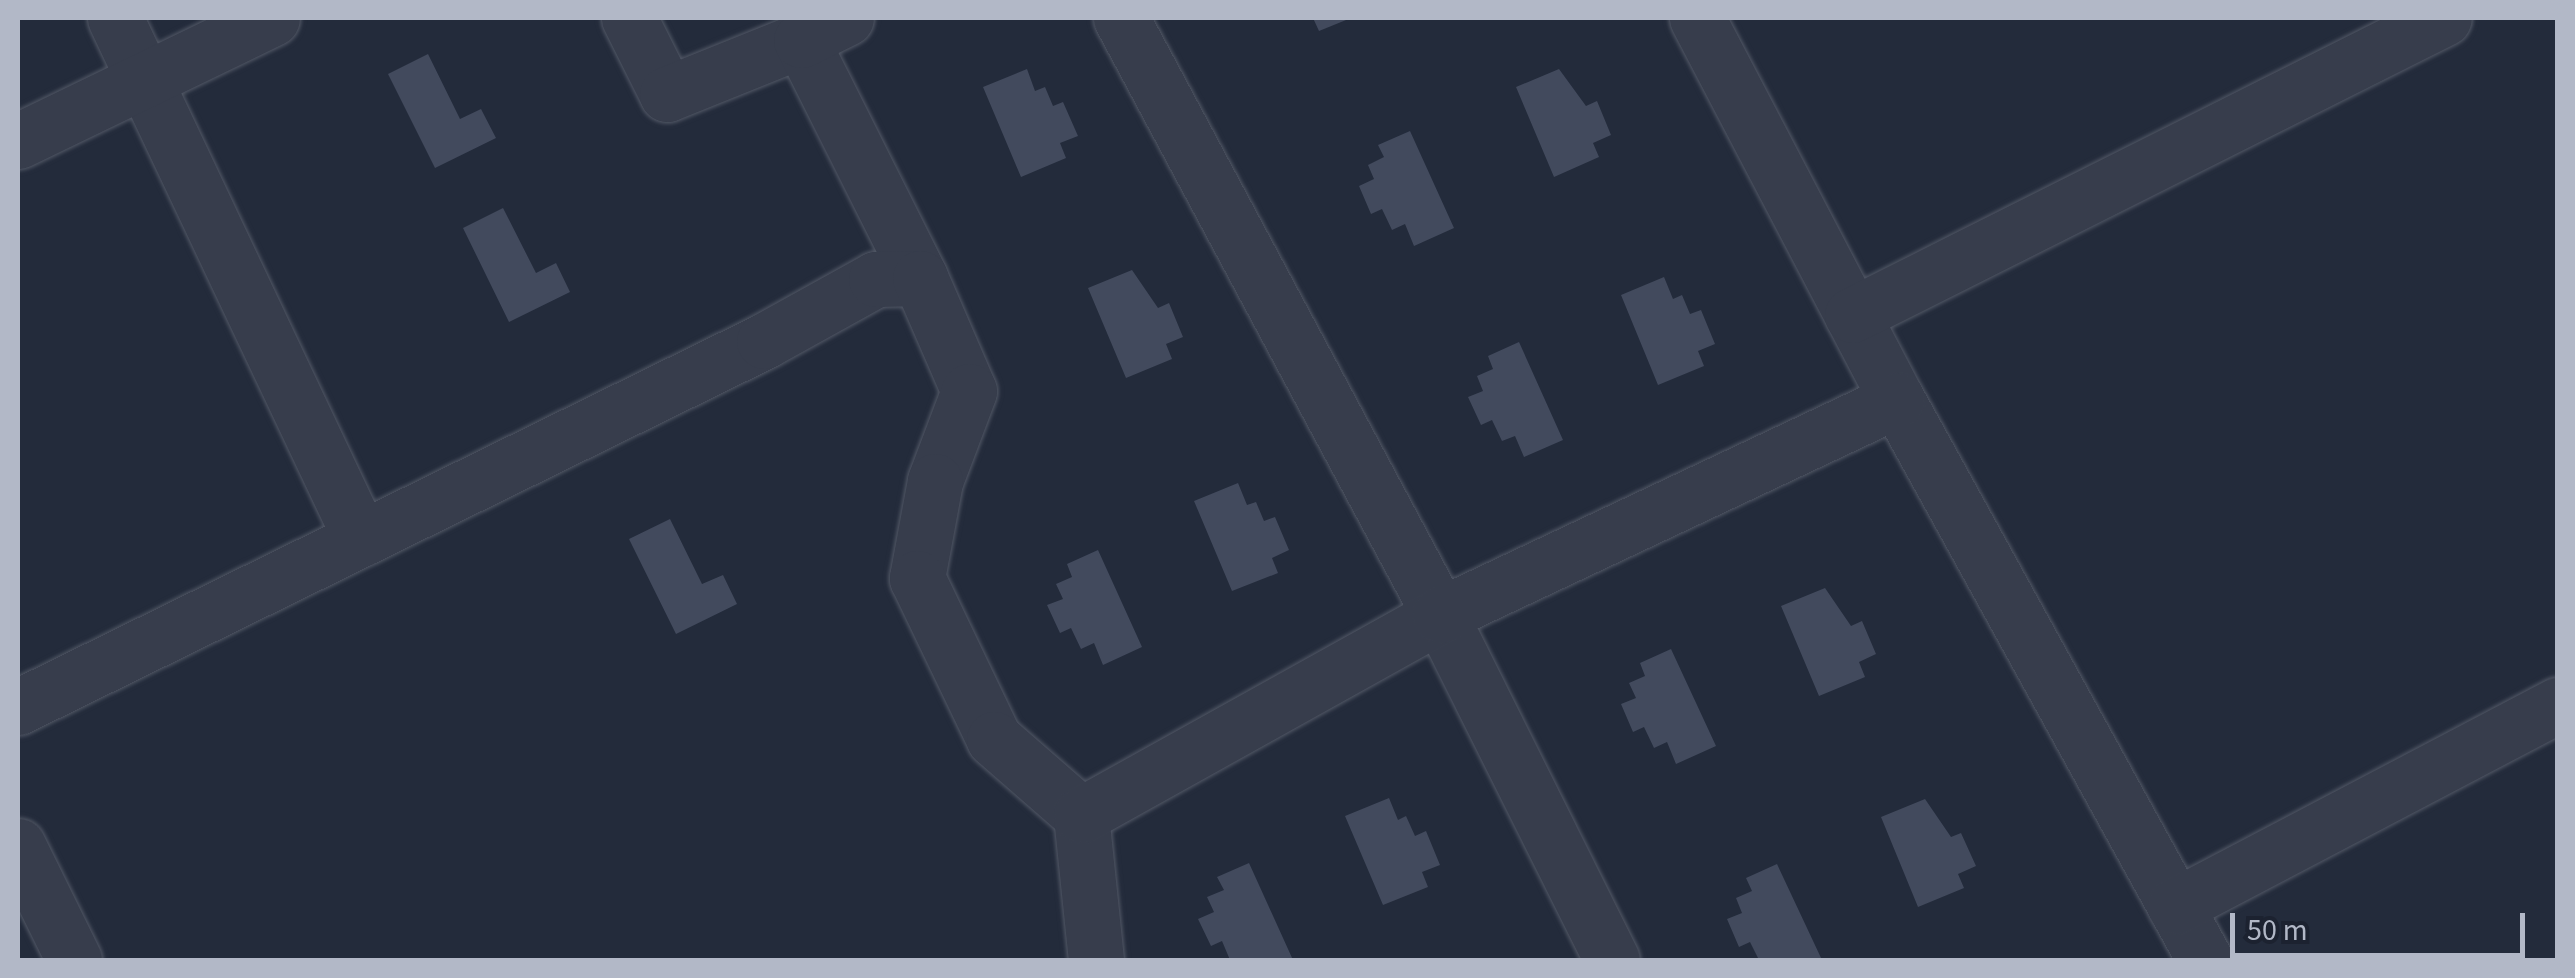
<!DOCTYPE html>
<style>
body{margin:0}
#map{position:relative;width:2575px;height:978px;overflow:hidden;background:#232b3b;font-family:"Source Sans 3",sans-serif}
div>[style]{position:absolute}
.building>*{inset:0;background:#424a5d}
.roads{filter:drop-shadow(0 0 2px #525866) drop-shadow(0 0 2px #525866)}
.minor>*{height:55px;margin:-27.5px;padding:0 27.5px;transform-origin:27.5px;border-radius:27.5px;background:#373d4c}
span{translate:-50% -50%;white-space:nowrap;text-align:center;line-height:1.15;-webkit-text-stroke:8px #1c2230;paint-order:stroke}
.frame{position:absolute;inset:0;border:20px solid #b2b8c7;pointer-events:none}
.scale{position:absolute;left:2230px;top:913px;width:295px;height:45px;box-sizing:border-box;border:5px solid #b2b8c7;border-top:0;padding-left:12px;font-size:30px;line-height:35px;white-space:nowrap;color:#b2b8c7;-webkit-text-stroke:8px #1c2230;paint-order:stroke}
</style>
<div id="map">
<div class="building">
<div style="clip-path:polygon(1313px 18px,1351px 18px,1319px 31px)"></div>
<div style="clip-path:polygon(428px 54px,460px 119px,481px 109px,496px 138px,435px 168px,388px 74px)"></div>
<div style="clip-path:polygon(1027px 69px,1035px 91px,1045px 87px,1053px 106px,1063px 102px,1078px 136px,1060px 143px,1066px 158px,1021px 177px,983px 87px)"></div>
<div style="clip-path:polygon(1559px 69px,1586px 106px,1597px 101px,1611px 135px,1593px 143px,1599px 157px,1554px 177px,1516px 87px)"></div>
<div style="clip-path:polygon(1410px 131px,1454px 228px,1414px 246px,1405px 224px,1392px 230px,1382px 209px,1371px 214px,1359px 186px,1374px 179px,1368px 165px,1384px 157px,1378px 145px)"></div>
<div style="clip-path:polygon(503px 208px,536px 273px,556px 263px,570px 292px,509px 322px,463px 228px)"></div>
<div style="clip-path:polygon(1132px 270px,1158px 308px,1169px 303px,1183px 337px,1166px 344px,1172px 359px,1126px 378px,1088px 288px)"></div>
<div style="clip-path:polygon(1664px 277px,1673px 299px,1682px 295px,1690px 314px,1701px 310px,1715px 344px,1698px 351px,1704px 366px,1658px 385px,1621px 295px)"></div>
<div style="clip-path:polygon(1519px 342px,1563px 440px,1524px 457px,1515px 436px,1502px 441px,1492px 420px,1481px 425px,1468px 397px,1483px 391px,1477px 376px,1493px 369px,1488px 356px)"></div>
<div style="clip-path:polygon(1238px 483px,1247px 505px,1256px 502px,1264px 521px,1275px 517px,1289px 550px,1272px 558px,1278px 573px,1232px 591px,1194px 501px)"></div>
<div style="clip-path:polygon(670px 519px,702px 584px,723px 575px,737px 604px,676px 634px,629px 539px)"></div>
<div style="clip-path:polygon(1098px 550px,1142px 647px,1103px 665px,1094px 643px,1081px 649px,1071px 628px,1060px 633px,1047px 605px,1063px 599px,1056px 584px,1072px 577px,1067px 564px)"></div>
<div style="clip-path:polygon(1825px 588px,1851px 626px,1862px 621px,1876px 654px,1859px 662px,1865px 677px,1819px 696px,1781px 606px)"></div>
<div style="clip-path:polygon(1671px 649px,1716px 746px,1676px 764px,1667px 742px,1654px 748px,1644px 727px,1633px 732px,1621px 704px,1636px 698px,1629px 683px,1645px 676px,1640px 663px)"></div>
<div style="clip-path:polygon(1389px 798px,1398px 820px,1406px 816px,1415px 836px,1426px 831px,1440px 865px,1422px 872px,1428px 887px,1383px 905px,1345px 816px)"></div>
<div style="clip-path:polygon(1925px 799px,1951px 837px,1961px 833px,1976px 866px,1958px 874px,1964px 888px,1918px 907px,1881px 817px)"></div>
<div style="clip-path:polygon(1249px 863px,1293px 960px,1230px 960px,1222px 941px,1211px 946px,1198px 919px,1214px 912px,1207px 897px,1224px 890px,1217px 877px)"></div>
<div style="clip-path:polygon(1777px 864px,1822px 960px,1759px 960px,1750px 942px,1739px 947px,1727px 919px,1742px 913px,1736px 898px,1752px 891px,1746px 878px)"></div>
</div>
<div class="roads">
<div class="minor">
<div style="left:115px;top:18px;width:576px;rotate:64.72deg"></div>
<div style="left:629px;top:18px;width:85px;rotate:63.4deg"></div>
<div style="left:667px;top:94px;width:144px;rotate:-21.9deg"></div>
<div style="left:801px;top:40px;width:266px;rotate:63.4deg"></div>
<div style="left:1121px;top:18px;width:677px;rotate:61.88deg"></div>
<div style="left:1440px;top:615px;width:385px;rotate:63.5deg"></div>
<div style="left:1697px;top:18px;width:431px;rotate:62.4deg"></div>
<div style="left:1897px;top:400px;width:639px;rotate:61.19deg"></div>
<div style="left:801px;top:40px;width:50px;rotate:-26.1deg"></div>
<div style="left:18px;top:141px;width:282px;rotate:-25.8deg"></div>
<div style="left:1852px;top:315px;width:662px;rotate:-26.64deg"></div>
<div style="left:18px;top:707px;width:831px;rotate:-26.13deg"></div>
<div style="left:764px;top:341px;width:128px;rotate:-29deg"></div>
<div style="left:876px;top:279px;width:44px;rotate:-1.3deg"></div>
<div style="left:920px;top:278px;width:123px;rotate:66.6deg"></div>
<div style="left:969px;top:391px;width:96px;rotate:110.7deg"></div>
<div style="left:935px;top:481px;width:99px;rotate:100.5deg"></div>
<div style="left:917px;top:578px;width:178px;rotate:64.4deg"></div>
<div style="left:994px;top:739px;width:116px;rotate:41.1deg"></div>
<div style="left:18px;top:846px;width:127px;rotate:63.8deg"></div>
<div style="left:2175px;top:906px;width:433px;rotate:-27.7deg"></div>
<div style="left:1096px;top:960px;width:146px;rotate:-95.9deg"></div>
<div style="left:1081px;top:815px;width:411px;rotate:-29.1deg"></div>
<div style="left:1440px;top:615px;width:505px;rotate:-25.2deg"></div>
</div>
</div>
<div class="frame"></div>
<div class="scale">50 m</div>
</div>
